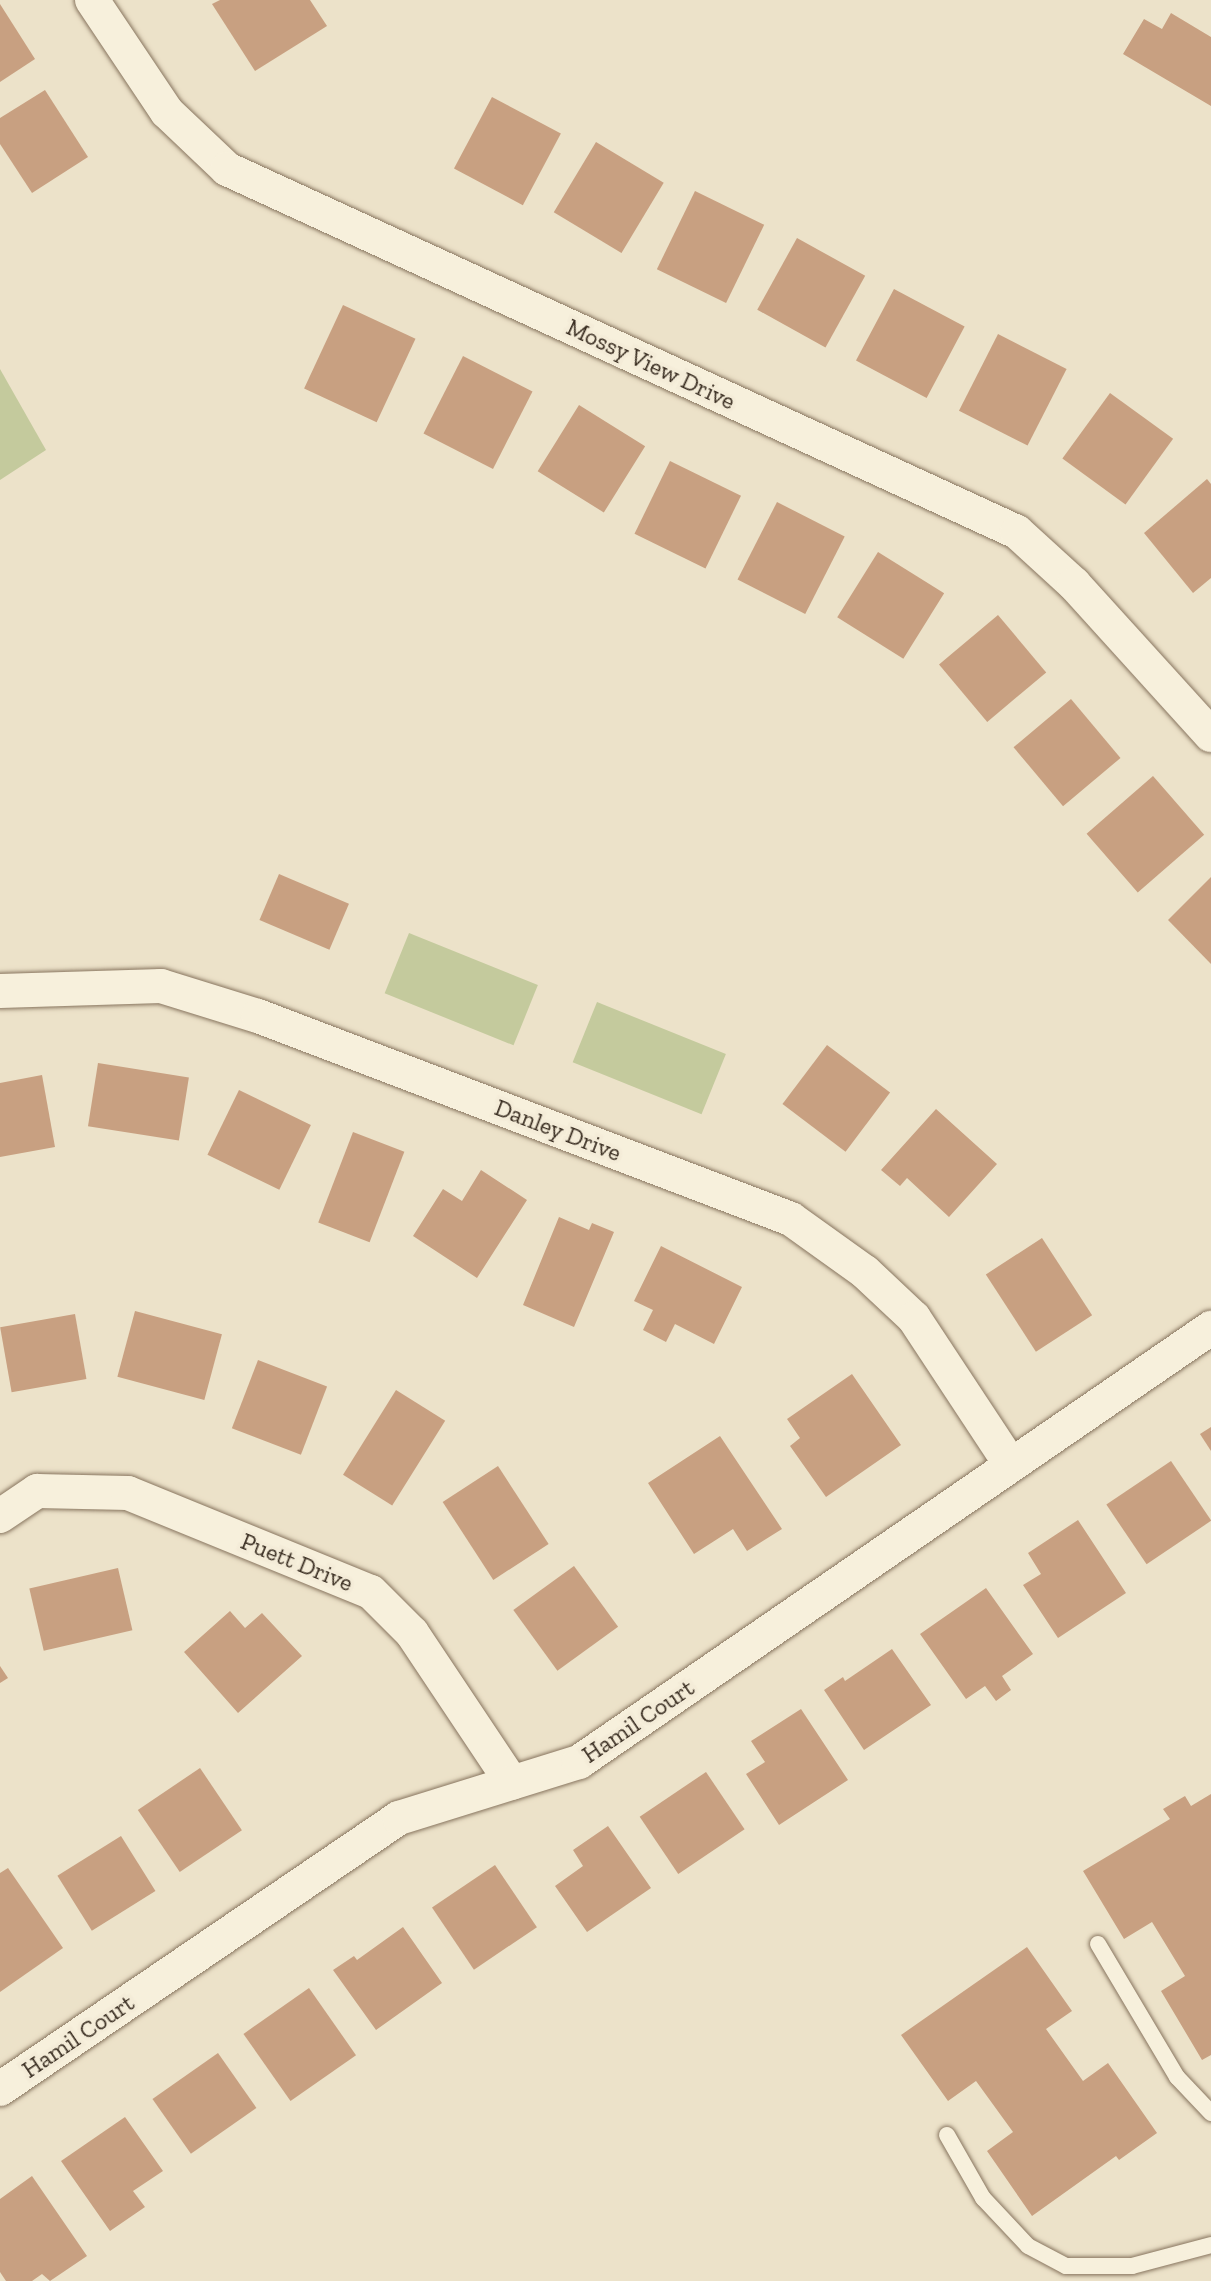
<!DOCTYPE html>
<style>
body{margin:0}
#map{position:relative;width:1211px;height:2281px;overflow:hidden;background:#ece2c9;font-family:"Zilla Slab",serif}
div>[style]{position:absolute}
.green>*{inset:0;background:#c4ca9d;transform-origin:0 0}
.building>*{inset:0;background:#c8a081;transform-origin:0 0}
.roads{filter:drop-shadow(0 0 2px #88755f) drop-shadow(0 0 2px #88755f)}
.service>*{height:16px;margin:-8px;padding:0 8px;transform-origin:8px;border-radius:8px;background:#f7f0dc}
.minor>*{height:34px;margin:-17px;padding:0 17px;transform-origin:17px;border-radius:17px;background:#f7f0dc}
span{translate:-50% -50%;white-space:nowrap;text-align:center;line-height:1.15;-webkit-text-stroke:7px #f4ecd8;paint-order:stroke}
.street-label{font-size:24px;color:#392d21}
</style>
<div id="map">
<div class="green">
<div style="clip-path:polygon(0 369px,46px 450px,0 480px)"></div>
<div style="left:409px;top:933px;width:139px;height:65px;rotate:22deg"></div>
<div style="left:597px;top:1002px;width:139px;height:65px;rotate:22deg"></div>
</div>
<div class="building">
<div style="clip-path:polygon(220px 0,310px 0,327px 26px,255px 71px,212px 4px)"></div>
<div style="clip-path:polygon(0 4px,35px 59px,0 82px)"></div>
<div style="clip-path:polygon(1171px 13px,1211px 37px,1211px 106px,1123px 54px,1144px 19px,1162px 29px)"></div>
<div style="clip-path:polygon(45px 90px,88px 157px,32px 193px,0 144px,0 118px)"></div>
<div style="left:492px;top:97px;width:78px;height:81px;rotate:28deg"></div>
<div style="left:596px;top:142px;width:79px;height:82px;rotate:31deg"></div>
<div style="left:695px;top:191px;width:77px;height:87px;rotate:26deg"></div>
<div style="left:797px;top:238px;width:78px;height:82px;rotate:29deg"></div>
<div style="left:894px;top:289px;width:80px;height:81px;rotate:28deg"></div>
<div style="left:343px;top:305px;width:80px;height:92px;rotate:25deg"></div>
<div style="left:998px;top:334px;width:77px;height:86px;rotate:27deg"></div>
<div style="left:463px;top:356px;width:78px;height:87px;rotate:27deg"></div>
<div style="left:1110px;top:393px;width:78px;height:81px;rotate:36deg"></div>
<div style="left:579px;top:405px;width:78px;height:78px;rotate:32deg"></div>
<div style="left:670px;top:461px;width:79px;height:81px;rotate:26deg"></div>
<div style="clip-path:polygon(1207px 479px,1211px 484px,1211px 578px,1193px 593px,1144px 533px)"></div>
<div style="left:777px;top:502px;width:76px;height:87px;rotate:27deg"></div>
<div style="left:878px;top:552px;width:78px;height:77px;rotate:32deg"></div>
<div style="left:998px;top:615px;width:75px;height:77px;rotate:50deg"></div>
<div style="left:1071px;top:699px;width:77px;height:75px;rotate:50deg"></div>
<div style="left:1153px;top:776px;width:78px;height:88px;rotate:49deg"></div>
<div style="left:279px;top:874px;width:76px;height:50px;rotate:23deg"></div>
<div style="clip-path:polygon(1211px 877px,1211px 964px,1168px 920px)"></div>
<div style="left:827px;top:1045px;width:79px;height:74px;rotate:37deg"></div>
<div style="left:98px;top:1063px;width:92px;height:64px;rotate:9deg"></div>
<div style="clip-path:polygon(42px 1075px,55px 1147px,0 1157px,0 1083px)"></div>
<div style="left:239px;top:1090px;width:80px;height:72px;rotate:26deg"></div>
<div style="clip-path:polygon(936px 1109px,997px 1164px,949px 1217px,907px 1178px,900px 1186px,881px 1170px)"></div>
<div style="left:353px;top:1132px;width:55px;height:97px;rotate:21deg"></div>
<div style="clip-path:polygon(481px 1170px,527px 1200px,477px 1278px,413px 1236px,443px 1189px,462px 1201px)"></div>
<div style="clip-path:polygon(559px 1217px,589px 1230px,592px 1223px,614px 1232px,574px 1327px,523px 1305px)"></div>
<div style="left:1042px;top:1238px;width:92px;height:67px;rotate:57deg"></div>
<div style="clip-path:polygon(661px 1246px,742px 1287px,714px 1344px,675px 1324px,666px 1342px,643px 1330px,653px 1310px,634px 1301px)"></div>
<div style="left:135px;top:1311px;width:90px;height:68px;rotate:15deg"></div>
<div style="left:75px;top:1314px;width:66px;height:76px;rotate:80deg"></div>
<div style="left:258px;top:1360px;width:74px;height:73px;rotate:21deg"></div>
<div style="clip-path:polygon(852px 1374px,901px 1445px,826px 1497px,790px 1446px,800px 1438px,787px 1419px)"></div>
<div style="left:396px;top:1390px;width:58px;height:100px;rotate:32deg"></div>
<div style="clip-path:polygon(1211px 1427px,1211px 1451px,1200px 1434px)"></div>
<div style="clip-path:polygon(720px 1436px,782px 1529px,747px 1551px,733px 1529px,694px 1554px,648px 1483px)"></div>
<div style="left:1171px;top:1461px;width:72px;height:78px;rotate:56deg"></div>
<div style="left:498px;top:1466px;width:93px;height:66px;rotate:57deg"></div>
<div style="clip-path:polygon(1078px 1520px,1126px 1593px,1058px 1638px,1023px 1585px,1041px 1574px,1028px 1553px)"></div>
<div style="left:574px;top:1566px;width:75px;height:75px;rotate:54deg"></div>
<div style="left:118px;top:1568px;width:64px;height:91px;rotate:77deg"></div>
<div style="clip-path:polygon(986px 1588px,1033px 1654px,1002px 1676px,1011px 1690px,996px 1701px,985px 1686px,966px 1699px,920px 1634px)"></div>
<div style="clip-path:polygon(230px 1611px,245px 1628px,262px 1613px,302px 1656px,238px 1713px,184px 1652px)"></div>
<div style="clip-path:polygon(892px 1649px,931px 1705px,864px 1750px,824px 1690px,843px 1677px,845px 1681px)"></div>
<div style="clip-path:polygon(0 1666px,8px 1678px,0 1683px)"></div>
<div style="clip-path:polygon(801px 1709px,848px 1780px,779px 1825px,746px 1774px,765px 1762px,751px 1741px)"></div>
<div style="left:200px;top:1768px;width:75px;height:75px;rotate:56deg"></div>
<div style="left:706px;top:1772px;width:69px;height:80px;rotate:56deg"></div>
<div style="clip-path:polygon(1211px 1794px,1211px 2055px,1202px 2060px,1161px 1991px,1185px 1976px,1152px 1922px,1124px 1939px,1083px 1871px,1170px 1819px,1163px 1809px,1185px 1796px,1191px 1806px)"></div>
<div style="clip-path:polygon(608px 1826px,651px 1888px,587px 1932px,555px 1886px,583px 1866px,573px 1850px)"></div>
<div style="left:121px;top:1836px;width:65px;height:75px;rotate:58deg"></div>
<div style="left:495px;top:1865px;width:75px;height:76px;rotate:56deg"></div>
<div style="clip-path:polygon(8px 1868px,63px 1948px,0 1992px,0 1873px)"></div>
<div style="clip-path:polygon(403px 1927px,442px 1983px,376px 2030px,333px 1970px,354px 1956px,357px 1960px)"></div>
<div style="clip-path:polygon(1027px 1947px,1072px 2011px,1046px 2029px,1083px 2081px,1108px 2063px,1157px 2133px,1119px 2160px,1116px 2156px,1032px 2216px,987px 2151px,1013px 2132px,976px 2081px,948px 2101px,901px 2035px)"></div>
<div style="left:309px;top:1988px;width:82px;height:80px;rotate:55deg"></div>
<div style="left:218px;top:2053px;width:67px;height:80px;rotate:55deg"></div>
<div style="clip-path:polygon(125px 2117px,163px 2171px,133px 2191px,145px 2207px,110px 2231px,61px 2161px)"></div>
<div style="clip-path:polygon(32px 2176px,87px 2256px,50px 2281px,42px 2274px,32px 2281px,6px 2281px,0 2272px,0 2199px)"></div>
</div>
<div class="roads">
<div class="service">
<div style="left:1098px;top:1944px;width:155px;rotate:59.3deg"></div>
<div style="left:1177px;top:2077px;width:50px;rotate:46.6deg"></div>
<div style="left:947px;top:2135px;width:73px;rotate:60.3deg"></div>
<div style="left:983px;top:2198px;width:66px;rotate:46.8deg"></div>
<div style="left:1028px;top:2246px;width:43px;rotate:27.8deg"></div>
<div style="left:1066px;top:2266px;width:66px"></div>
<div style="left:1132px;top:2266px;width:82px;rotate:-14.9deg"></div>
</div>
<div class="minor">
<div style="left:92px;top:0;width:135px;rotate:56.2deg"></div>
<div style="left:167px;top:112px;width:83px;rotate:43.5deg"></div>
<div style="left:227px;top:169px;width:869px;rotate:24.68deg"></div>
<div style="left:1017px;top:532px;width:77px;rotate:42.4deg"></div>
<div style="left:1074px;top:584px;width:204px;rotate:47.8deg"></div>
<div style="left:0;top:991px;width:161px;rotate:-1.8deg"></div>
<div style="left:161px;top:986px;width:102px;rotate:17.2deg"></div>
<div style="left:258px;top:1016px;width:570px;rotate:20.85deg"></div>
<div style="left:791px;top:1219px;width:91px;rotate:35.6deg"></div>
<div style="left:865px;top:1272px;width:67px;rotate:43.2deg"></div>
<div style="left:914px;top:1318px;width:176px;rotate:56.6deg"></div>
<div style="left:0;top:1516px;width:45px;rotate:-34deg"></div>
<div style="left:37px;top:1491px;width:91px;rotate:1.3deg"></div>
<div style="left:128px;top:1493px;width:262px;rotate:22.2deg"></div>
<div style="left:371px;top:1592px;width:58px;rotate:45deg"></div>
<div style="left:412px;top:1633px;width:180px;rotate:56.3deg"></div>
<div style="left:0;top:2089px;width:482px;rotate:-34.2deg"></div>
<div style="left:399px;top:1818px;width:189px;rotate:-17.3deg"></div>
<div style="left:579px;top:1762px;width:767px;rotate:-34.48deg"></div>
</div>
</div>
<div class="street-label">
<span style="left:651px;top:364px;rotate:25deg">Mossy View Drive</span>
<span style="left:558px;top:1130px;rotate:21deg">Danley Drive</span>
<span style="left:297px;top:1562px;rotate:22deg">Puett Drive</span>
<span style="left:638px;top:1721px;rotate:-34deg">Hamil Court</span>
<span style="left:78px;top:2036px;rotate:-34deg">Hamil Court</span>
</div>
</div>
